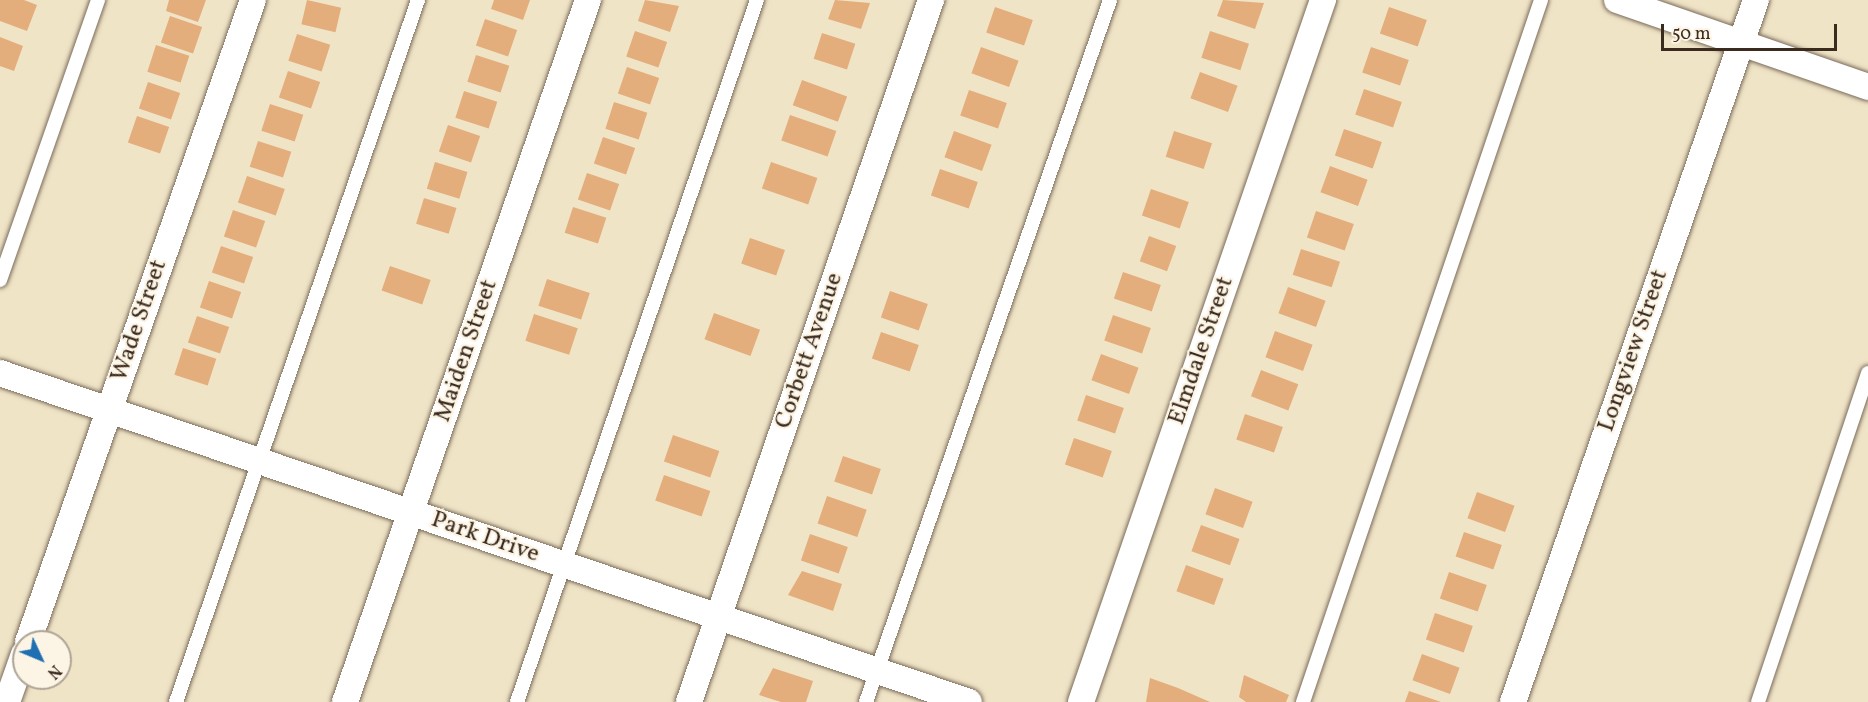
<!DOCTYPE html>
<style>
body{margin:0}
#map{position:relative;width:1868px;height:702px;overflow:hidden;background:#f0e4c7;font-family:Vollkorn,serif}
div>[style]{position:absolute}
.building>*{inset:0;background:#e4ad7c;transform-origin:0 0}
.roads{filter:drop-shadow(0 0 2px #7a6b59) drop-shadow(0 0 2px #7a6b59)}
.lane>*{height:14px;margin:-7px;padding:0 7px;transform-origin:7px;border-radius:7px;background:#fff}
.street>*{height:26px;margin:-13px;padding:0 13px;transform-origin:13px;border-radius:13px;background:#fff}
span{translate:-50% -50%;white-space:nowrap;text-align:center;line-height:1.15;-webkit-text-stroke:4.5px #fcf5e5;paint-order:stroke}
.street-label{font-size:24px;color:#3b2a1e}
.north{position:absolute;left:12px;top:630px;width:60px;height:60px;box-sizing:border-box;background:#fcf5e5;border:2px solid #afa495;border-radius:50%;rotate:134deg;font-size:16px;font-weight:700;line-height:24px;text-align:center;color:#3b2a1e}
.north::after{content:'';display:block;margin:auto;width:21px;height:27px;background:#1f6fb2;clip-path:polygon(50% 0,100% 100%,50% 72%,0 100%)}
.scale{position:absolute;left:1661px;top:24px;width:176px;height:27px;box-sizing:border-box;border:3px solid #3b2a1e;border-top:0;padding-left:8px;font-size:18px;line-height:21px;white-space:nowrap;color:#3b2a1e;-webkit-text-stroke:4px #fcf5e5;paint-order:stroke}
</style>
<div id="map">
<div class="building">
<div style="clip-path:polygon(0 0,24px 0,37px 5px,27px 31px,0 21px)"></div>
<div style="clip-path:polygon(169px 0,206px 0,198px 22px,166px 11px)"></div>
<div style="left:307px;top:0;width:35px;height:25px;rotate:13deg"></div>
<div style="clip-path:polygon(494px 0,530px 0,523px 20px,491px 9px)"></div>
<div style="clip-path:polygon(645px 0,679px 6px,670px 32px,638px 21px)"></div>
<div style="clip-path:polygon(835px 0,870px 3px,861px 29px,828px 19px)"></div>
<div style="clip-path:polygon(1223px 0,1264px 3px,1255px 29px,1217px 16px)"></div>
<div style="left:995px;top:7px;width:40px;height:27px;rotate:19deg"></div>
<div style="left:1389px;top:7px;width:40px;height:28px;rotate:19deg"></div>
<div style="left:170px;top:16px;width:34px;height:28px;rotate:19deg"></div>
<div style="left:485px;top:19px;width:34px;height:28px;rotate:19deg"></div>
<div style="left:635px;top:31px;width:34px;height:27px;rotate:19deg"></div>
<div style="left:1210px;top:31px;width:41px;height:28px;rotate:18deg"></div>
<div style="left:822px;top:33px;width:35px;height:27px;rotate:18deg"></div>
<div style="left:297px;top:34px;width:35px;height:28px;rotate:18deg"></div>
<div style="clip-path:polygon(0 37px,23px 46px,14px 71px,0 66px)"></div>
<div style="left:156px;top:45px;width:35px;height:28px;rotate:18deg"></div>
<div style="left:981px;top:47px;width:40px;height:28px;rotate:20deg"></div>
<div style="left:1371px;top:47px;width:40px;height:27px;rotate:19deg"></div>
<div style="left:476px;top:55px;width:35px;height:28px;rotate:18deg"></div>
<div style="left:627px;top:67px;width:34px;height:28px;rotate:19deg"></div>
<div style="left:288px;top:71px;width:34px;height:28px;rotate:19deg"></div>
<div style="left:1200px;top:72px;width:40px;height:28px;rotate:20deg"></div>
<div style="left:802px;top:80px;width:48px;height:27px;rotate:20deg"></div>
<div style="left:148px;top:82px;width:34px;height:28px;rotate:19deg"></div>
<div style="left:1364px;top:89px;width:40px;height:27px;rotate:19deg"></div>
<div style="left:969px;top:90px;width:40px;height:27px;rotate:19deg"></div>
<div style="left:464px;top:91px;width:35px;height:28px;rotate:18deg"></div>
<div style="left:614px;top:102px;width:35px;height:28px;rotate:18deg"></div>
<div style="left:270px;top:104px;width:35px;height:28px;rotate:18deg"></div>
<div style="left:790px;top:115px;width:49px;height:27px;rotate:19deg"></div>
<div style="left:137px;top:116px;width:34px;height:28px;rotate:19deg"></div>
<div style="left:448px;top:125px;width:34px;height:28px;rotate:19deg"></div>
<div style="left:1344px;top:129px;width:40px;height:28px;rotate:19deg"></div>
<div style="left:954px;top:131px;width:40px;height:28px;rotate:20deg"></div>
<div style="left:1174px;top:131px;width:40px;height:27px;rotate:18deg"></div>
<div style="left:603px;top:137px;width:34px;height:28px;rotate:19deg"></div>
<div style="left:258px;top:141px;width:35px;height:27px;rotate:18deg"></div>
<div style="left:435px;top:162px;width:34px;height:28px;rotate:17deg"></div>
<div style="left:771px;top:162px;width:49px;height:28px;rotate:19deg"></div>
<div style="left:1330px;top:166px;width:40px;height:28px;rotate:20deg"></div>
<div style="left:940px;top:169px;width:40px;height:28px;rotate:19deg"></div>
<div style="left:587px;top:173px;width:34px;height:28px;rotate:19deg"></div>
<div style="left:247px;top:176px;width:40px;height:28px;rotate:19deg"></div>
<div style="left:1151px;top:189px;width:40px;height:28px;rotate:19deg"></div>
<div style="left:424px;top:198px;width:34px;height:27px;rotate:17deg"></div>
<div style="left:573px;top:207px;width:35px;height:27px;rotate:18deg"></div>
<div style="left:233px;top:210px;width:34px;height:28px;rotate:19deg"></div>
<div style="left:1316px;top:211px;width:40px;height:28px;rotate:19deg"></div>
<div style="left:1149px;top:236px;width:29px;height:27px;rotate:20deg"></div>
<div style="left:750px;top:238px;width:37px;height:27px;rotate:19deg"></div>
<div style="left:221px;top:246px;width:34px;height:28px;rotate:19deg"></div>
<div style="left:1301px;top:249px;width:41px;height:27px;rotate:18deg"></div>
<div style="left:390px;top:266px;width:43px;height:26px;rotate:19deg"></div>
<div style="left:1123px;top:272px;width:40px;height:28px;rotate:19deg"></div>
<div style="left:547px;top:279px;width:45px;height:28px;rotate:18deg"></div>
<div style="left:209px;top:281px;width:34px;height:28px;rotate:19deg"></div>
<div style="left:1288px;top:287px;width:40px;height:28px;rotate:20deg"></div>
<div style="left:890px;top:291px;width:40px;height:28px;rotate:19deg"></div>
<div style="left:714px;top:313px;width:49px;height:28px;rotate:20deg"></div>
<div style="left:534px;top:314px;width:46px;height:28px;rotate:18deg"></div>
<div style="left:1113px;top:315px;width:40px;height:27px;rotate:19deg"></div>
<div style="left:197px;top:316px;width:34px;height:28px;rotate:19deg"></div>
<div style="left:1275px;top:331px;width:40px;height:28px;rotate:20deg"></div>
<div style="left:881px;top:332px;width:40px;height:28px;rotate:19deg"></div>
<div style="left:183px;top:348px;width:35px;height:28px;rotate:18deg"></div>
<div style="left:1101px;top:354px;width:40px;height:28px;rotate:20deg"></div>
<div style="left:1261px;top:370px;width:40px;height:28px;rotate:21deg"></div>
<div style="left:1086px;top:395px;width:40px;height:27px;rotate:19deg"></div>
<div style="left:1245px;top:414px;width:40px;height:27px;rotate:19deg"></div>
<div style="left:673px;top:435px;width:49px;height:28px;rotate:19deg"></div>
<div style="left:1074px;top:438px;width:40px;height:28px;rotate:19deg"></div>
<div style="left:843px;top:456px;width:40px;height:27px;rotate:19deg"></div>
<div style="left:664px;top:475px;width:49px;height:27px;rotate:19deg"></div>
<div style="left:1215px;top:488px;width:40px;height:28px;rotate:20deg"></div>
<div style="left:1477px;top:492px;width:40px;height:28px;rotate:20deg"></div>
<div style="left:827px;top:496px;width:42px;height:29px;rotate:19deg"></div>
<div style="left:1201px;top:525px;width:41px;height:28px;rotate:20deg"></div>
<div style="left:1464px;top:532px;width:40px;height:26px;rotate:19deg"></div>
<div style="left:810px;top:534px;width:40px;height:28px;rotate:19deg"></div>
<div style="left:1186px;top:565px;width:40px;height:28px;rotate:20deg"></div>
<div style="clip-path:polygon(802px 571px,842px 584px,833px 611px,788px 595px)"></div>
<div style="left:1449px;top:572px;width:40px;height:28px;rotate:19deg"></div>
<div style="left:1435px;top:613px;width:40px;height:28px;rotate:19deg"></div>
<div style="left:1422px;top:654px;width:40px;height:28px;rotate:20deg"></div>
<div style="clip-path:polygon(773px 668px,813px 681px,806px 702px,781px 702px,759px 695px)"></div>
<div style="clip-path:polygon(1244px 675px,1289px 695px,1286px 702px,1246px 702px,1239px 697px)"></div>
<div style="clip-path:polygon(1150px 678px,1178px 688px,1210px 702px,1146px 702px)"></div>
<div style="clip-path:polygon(1409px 691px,1441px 702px,1405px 702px)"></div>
</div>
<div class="roads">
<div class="lane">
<div style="left:0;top:280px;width:297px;rotate:-70.7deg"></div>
<div style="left:176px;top:702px;width:743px;rotate:-70.98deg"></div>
<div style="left:517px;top:702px;width:742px;rotate:-71.13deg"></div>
<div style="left:866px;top:702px;width:743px;rotate:-70.83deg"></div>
<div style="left:1303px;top:702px;width:741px;rotate:-71.27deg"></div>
<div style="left:1758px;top:702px;width:347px;rotate:-71.5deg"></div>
</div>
<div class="street">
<div style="left:1617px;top:0;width:266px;rotate:19.1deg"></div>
<div style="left:0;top:373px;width:1023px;rotate:18.75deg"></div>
<div style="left:28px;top:642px;width:680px;rotate:-70.69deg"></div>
<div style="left:7px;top:702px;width:51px;rotate:-70.5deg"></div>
<div style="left:345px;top:702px;width:743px;rotate:-70.91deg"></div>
<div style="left:689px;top:702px;width:743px;rotate:-70.98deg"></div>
<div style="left:1081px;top:702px;width:743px;rotate:-70.98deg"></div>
<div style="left:1513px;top:702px;width:743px;rotate:-70.91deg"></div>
</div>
</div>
<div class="street-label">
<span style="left:140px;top:321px;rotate:-71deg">Wade Street</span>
<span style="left:467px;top:351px;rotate:-71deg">Maiden Street</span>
<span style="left:810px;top:351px;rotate:-71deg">Corbett Avenue</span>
<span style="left:1202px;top:351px;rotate:-71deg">Elmdale Street</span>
<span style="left:1634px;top:351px;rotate:-71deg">Longview Street</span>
<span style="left:485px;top:538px;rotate:19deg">Park Drive</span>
</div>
<div class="north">N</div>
<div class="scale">50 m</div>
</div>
